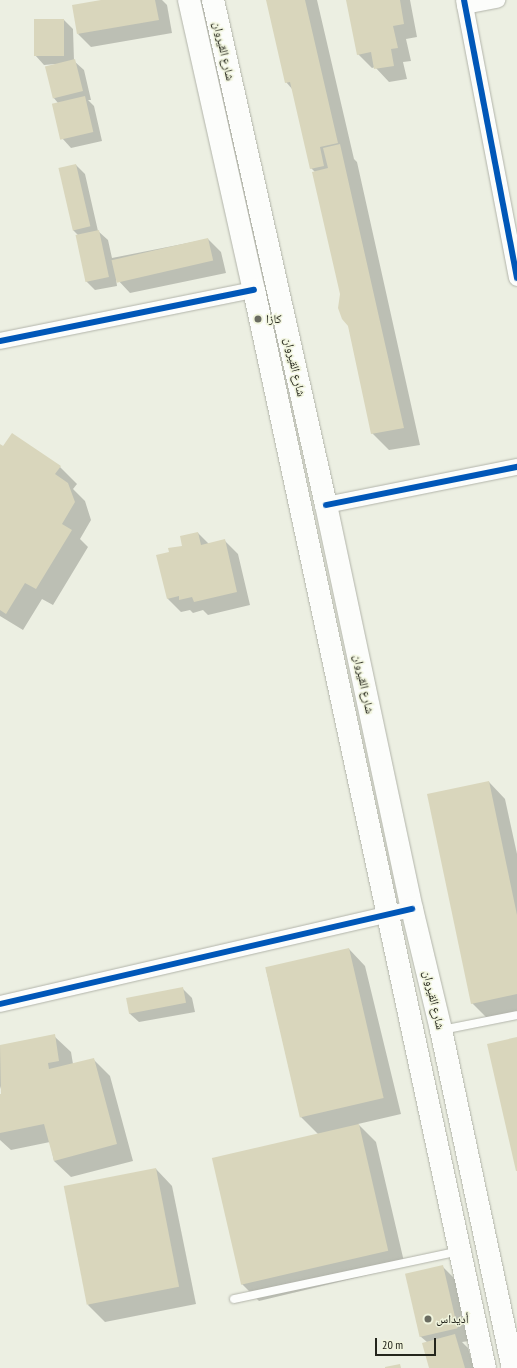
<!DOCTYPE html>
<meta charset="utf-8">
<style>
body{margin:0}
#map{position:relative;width:517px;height:1368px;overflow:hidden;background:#ecefe2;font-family:"PT Sans Narrow","Noto Naskh Arabic",sans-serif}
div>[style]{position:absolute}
.shadow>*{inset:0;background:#0003}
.building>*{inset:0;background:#d9d6bc;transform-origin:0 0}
.roads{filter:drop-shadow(0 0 1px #b2b4aa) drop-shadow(0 0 1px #b2b4aa)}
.lane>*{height:8px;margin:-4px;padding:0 4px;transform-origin:4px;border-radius:4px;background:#fcfdfb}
.street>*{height:16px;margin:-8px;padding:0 8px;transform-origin:8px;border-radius:8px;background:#fcfdfb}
.secondary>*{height:22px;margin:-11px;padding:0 11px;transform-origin:11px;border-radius:11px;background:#fcfdfb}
.cycleway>*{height:6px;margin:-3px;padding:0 3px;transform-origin:3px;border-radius:3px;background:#0057b8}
.dots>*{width:11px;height:11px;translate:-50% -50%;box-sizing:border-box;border:2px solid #f0f4dd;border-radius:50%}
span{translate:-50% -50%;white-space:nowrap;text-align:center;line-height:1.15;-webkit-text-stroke:3px #f0f4dd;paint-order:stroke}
.street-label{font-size:12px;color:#24251c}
.poi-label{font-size:12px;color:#24251c}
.left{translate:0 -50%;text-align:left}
.scale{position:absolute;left:375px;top:1338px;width:61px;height:18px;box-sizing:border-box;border:2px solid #24251c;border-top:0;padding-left:5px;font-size:12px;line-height:14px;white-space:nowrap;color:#24251c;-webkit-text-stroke:3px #f0f4dd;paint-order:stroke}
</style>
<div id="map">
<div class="shadow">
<div style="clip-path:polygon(107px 0,162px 0,167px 5px,172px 33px,91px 47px,78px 34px)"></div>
<div style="clip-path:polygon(267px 0,317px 0,354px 159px,357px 162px,420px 445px,389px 450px,372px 433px,315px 172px,311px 168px,293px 90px,286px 82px)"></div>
<div style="clip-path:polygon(348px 0,410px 0,417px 37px,406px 39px,411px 61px,403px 62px,407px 79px,389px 82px,375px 67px,372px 68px,358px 54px)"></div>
<div style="clip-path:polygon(35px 20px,64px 20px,73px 29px,74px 61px,84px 70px,91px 100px,88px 100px,94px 106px,102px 141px,71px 148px,62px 138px,58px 103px,53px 97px,55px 64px,44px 65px,35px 55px)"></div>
<div style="clip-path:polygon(76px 165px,85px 174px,98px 231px,108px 240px,112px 258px,208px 239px,221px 252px,226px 273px,130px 293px,116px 278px,117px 286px,95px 290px,86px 281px,78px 235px,73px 230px)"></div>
<div style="clip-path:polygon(0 445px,60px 467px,77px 484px,73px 489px,85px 501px,91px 520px,80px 539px,88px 547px,53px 605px,42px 599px,23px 630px,0 616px)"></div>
<div style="clip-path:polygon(198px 533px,209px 544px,224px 540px,238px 554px,250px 605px,208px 615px,203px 610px,193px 613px,190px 610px,181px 612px,168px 599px,170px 553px,183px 546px)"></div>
<div style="clip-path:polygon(489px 782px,505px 799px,517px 854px,517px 1014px,489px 1020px,472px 1003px)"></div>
<div style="clip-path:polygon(349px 949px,365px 966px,401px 1114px,358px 1124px,376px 1142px,405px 1266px,259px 1301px,242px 1284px,319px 1135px,301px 1117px,266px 969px)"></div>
<div style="clip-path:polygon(183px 989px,192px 998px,195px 1012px,139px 1022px,129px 1013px)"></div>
<div style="clip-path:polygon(54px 1036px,71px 1052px,73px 1064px,94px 1060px,110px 1076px,133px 1161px,71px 1177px,54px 1161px,50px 1142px,11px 1150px,0 1140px,0 1095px,3px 1095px,0 1086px,0 1046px)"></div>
<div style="clip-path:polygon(156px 1169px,172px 1186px,196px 1304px,105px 1322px,88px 1305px)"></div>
<div style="clip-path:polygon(442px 1266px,456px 1280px,469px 1341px,462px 1342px,468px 1348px,474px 1368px,430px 1368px,427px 1342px,420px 1336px)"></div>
</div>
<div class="building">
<div style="clip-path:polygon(101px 0,155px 0,159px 20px,77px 34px,72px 5px)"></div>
<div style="clip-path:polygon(266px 0,305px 0,338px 143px,320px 147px,324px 166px,310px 169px,290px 82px,285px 83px)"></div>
<div style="clip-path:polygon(346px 0,400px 0,404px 24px,393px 26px,398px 48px,391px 49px,394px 66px,374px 69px,371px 52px,357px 55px)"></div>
<div style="left:34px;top:19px;width:30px;height:37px"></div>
<div style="left:75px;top:59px;width:33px;height:31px;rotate:76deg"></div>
<div style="left:85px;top:96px;width:37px;height:34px;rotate:77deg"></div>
<div style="clip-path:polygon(340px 144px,404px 428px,371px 434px,348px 326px,342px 319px,338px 308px,340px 294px,312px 172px,328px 168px,323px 148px)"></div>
<div style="left:76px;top:164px;width:64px;height:18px;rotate:77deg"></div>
<div style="left:99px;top:230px;width:48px;height:24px;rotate:78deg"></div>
<div style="left:208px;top:238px;width:23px;height:99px;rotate:77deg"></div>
<div style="clip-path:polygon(12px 433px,61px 466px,55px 474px,68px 483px,75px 502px,62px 524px,72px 530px,36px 589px,25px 583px,6px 614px,0 610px,0 444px,3px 446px)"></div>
<div style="clip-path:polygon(198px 532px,201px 545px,225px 539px,237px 592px,194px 602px,192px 597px,179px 600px,179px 596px,167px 599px,156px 555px,169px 552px,168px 548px,182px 546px,180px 536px)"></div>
<div style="clip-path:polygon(489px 781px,517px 915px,517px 994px,471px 1004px,427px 794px)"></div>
<div style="left:349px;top:948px;width:154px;height:86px;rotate:77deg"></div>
<div style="left:183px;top:987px;width:16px;height:58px;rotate:79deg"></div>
<div style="clip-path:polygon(55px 1034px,59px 1061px,48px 1063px,49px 1069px,94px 1058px,117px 1144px,54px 1161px,44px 1124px,0 1133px,0 1094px,1px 1094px,0 1045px)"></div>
<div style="clip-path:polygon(517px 1037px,517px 1171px,516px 1171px,487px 1044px)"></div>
<div style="left:359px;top:1124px;width:130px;height:151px;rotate:77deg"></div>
<div style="left:156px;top:1168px;width:121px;height:94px;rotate:79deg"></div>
<div style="left:443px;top:1265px;width:65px;height:39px;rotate:77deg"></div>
<div style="clip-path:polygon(455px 1334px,465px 1368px,429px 1368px,422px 1343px)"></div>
<div style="clip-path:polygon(400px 1364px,401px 1368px,385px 1368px,385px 1367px)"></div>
</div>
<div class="roads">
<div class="lane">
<div style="left:442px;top:1030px;width:76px;rotate:-11.3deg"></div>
<div style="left:234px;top:1299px;width:230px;rotate:-12deg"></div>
</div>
<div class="street">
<div style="left:464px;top:0;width:283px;rotate:79.2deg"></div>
<div style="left:465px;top:6px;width:33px;rotate:-11deg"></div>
<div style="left:0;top:341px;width:259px;rotate:-11.4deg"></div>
<div style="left:326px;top:505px;width:195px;rotate:-11.3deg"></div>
<div style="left:0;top:1004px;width:423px;rotate:-13deg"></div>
</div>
<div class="secondary">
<div style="left:189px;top:0;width:297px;rotate:77.4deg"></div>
<div style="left:254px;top:290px;width:1102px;rotate:77.91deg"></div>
<div style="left:213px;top:0;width:517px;rotate:77.39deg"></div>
<div style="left:326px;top:505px;width:413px;rotate:78deg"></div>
<div style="left:412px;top:909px;width:124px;rotate:76.5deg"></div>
<div style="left:441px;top:1030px;width:346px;rotate:78deg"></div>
</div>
</div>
<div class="cycleway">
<div style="left:464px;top:0;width:283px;rotate:79.2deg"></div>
<div style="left:0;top:341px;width:259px;rotate:-11.4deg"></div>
<div style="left:326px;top:505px;width:195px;rotate:-11.3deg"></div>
<div style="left:0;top:1004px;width:423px;rotate:-13deg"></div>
</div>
<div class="dots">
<div style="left:258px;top:319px;background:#6a6c61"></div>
<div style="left:428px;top:1319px;background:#6a6c61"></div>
</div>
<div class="street-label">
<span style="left:224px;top:51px;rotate:77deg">شارع القيروان</span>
<span style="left:295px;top:367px;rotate:77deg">شارع القيروان</span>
<span style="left:364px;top:684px;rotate:78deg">شارع القيروان</span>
<span style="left:434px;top:1000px;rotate:77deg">شارع القيروان</span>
</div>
<div class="poi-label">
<span class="left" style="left:266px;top:319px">كازا</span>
<span class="left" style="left:436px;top:1319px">أديداس</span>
</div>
<div class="scale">20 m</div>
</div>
